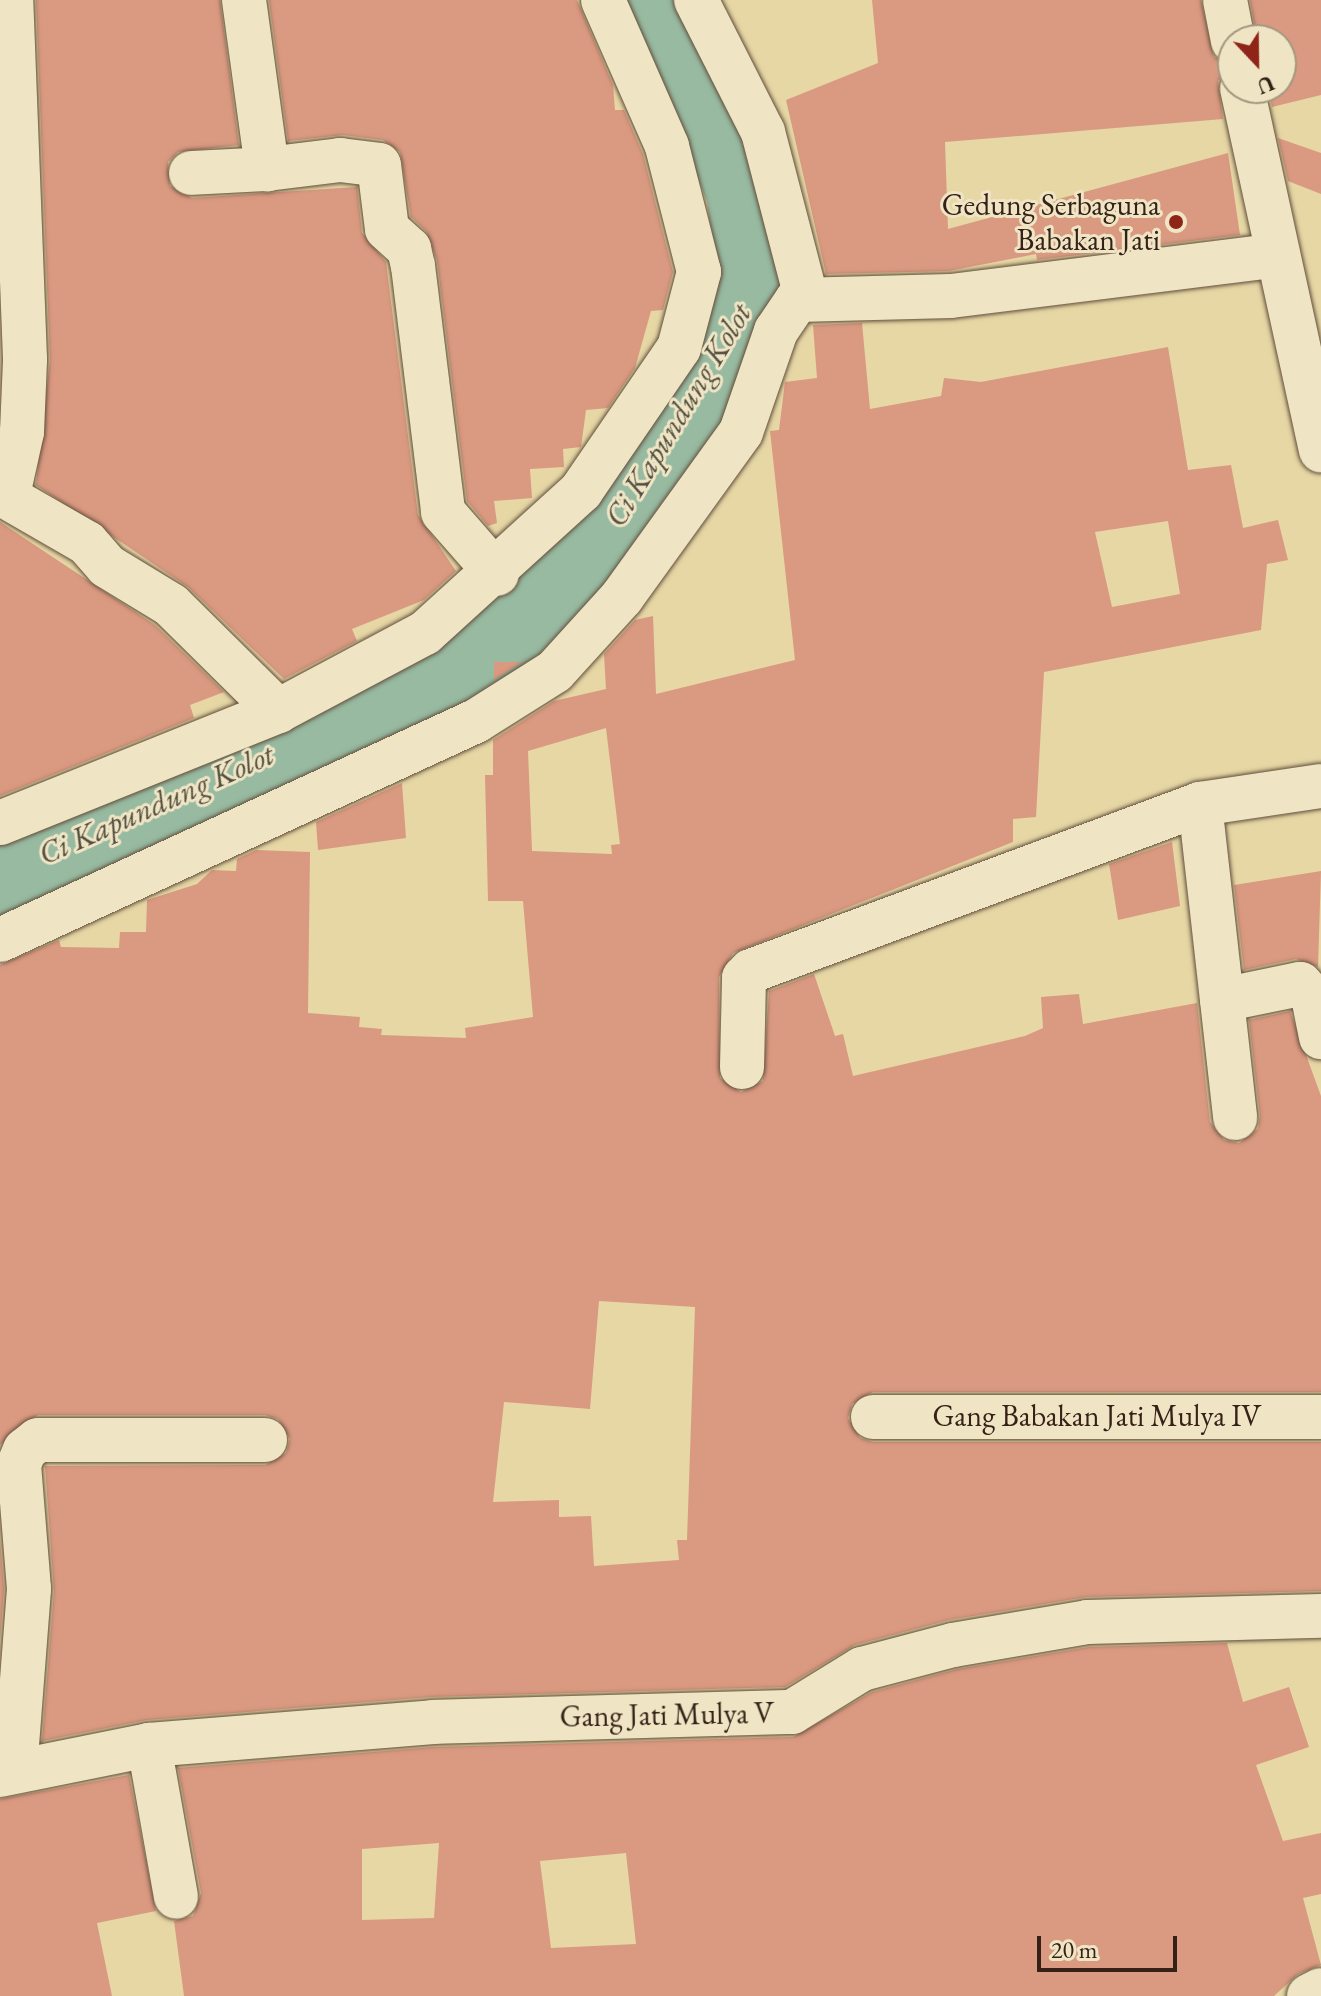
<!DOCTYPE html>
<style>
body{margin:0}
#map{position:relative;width:1321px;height:1996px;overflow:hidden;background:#e6d7a5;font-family:"EB Garamond",serif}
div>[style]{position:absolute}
.river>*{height:84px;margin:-42px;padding:0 42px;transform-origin:42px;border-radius:42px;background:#97baa1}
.building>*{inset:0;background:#da9981}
.roads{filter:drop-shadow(0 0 2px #624e3b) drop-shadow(0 0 2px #624e3b)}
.minor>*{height:44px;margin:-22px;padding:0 22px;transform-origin:22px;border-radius:22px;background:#efe5c4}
.dots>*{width:22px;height:22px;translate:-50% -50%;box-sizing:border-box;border:4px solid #efe5c4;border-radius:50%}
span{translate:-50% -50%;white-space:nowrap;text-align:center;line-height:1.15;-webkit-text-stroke:6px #efe5c4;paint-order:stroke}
.poi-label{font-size:30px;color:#362118}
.right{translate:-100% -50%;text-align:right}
.street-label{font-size:30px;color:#362118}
.water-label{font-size:32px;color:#534f41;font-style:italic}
.north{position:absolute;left:1217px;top:24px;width:80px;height:80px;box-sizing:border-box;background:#efe5c4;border:2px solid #a5977f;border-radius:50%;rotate:158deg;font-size:22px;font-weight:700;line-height:32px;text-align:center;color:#362118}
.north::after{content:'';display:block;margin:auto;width:28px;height:36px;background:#8f2418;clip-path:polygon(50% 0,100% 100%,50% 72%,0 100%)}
.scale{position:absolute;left:1037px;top:1936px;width:140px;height:36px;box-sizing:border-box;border:4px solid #362118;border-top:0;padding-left:10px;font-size:24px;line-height:28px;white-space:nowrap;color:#362118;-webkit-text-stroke:6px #efe5c4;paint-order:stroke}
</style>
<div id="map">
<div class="river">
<div style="left:0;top:873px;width:480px;rotate:-23.8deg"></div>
<div style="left:439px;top:679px;width:126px;rotate:-34.7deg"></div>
<div style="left:543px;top:607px;width:131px;rotate:-49deg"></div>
<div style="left:629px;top:508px;width:198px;rotate:-58.4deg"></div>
<div style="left:733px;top:339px;width:66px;rotate:-66.9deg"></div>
<div style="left:759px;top:278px;width:88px;rotate:-97.2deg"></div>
<div style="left:748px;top:191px;width:97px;rotate:-111.3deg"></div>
<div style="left:713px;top:101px;width:115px;rotate:-118.6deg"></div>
</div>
<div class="building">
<div style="clip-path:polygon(36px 0,220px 0,239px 145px,178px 152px,168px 162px,170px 186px,192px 198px,357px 187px,362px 233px,386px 262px,418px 515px,456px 571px,424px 600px,352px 629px,357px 641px,284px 679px,188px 587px,36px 485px,50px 360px)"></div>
<div style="clip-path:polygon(269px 0,577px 0,613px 85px,615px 110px,624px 110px,643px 154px,673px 272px,663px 310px,651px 311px,635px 368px,608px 408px,586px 410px,581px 447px,563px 449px,564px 467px,530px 469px,532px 498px,494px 501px,497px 523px,488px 526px,467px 501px,437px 260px,426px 231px,411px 217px,400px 152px,383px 140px,343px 135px,288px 141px)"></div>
<div style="clip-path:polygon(872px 0,1201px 0,1214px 57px,1233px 65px,1218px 81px,1223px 119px,945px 142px,948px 229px,1228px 153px,1240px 235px,1037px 260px,1036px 254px,949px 271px,826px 274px,786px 100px,878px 63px)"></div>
<div style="clip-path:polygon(1250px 0,1321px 0,1321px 95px,1272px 107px,1268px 88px,1281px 88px,1281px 40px,1257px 40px)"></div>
<div style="clip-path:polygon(1278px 138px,1321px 153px,1321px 194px,1288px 181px)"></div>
<div style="clip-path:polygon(evenodd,862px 323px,870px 409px,941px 396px,944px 378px,981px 382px,1168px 347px,1188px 470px,1231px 465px,1243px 528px,1278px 520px,1288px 560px,1267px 564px,1261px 630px,1044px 672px,1036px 817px,1013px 819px,1013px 842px,733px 953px,719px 977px,720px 1078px,741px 1092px,763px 1081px,769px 991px,814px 974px,835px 1036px,843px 1034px,853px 1076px,1025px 1036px,1043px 1028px,1041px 997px,1079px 994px,1083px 1024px,1197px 1003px,1210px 1122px,1224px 1140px,1239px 1143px,1258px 1129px,1260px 1116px,1249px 1020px,1290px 1011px,1321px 1096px,1321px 1392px,873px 1392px,852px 1404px,848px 1418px,860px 1438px,873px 1442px,1321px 1442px,1321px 1591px,1086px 1597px,949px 1620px,855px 1645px,785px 1687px,431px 1697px,147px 1720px,42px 1741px,54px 1591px,45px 1466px,265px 1465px,286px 1453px,290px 1439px,278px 1419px,265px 1415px,38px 1415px,0 1445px,0 965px,59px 940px,61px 947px,119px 948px,120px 932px,146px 932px,147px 900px,197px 884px,212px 870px,236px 871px,237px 859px,256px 850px,310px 852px,308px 1013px,360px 1017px,359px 1027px,382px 1029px,381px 1035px,466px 1038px,465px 1028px,533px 1017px,523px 901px,488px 901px,485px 775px,493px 775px,493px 740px,554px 701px,606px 689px,604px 654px,635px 620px,653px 616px,656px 694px,795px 660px,770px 431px,779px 430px,785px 382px,817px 378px,813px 325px,862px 323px,1168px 521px,1180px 594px,1112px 607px,1095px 532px,1168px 521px,862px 323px,606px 728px,620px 844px,611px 845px,612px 854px,532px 851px,528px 751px,606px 728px,862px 323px,599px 1301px,695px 1307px,687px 1540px,677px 1540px,679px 1560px,594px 1566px,591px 1516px,559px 1517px,559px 1500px,493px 1502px,504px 1402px,590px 1409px,599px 1301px)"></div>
<div style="clip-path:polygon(0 522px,155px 625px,224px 692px,190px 705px,194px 718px,0 796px)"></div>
<div style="clip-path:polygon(494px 662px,522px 662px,494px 680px)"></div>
<div style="clip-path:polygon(402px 783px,406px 838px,318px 850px,316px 822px)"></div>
<div style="clip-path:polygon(1172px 842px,1180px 906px,1118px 920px,1109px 864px)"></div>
<div style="clip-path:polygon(1321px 871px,1318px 967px,1296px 959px,1244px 970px,1234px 885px)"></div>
<div style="clip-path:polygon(0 1540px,4px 1589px,0 1640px)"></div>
<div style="clip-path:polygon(evenodd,1227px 1643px,1243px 1702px,1289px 1687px,1309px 1747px,1256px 1765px,1283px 1841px,1321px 1833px,1321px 1894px,1303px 1898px,1321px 1965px,1298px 1974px,1274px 1996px,184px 1996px,174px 1921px,193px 1916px,201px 1893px,178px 1768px,434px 1747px,793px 1737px,872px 1692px,958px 1669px,1089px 1647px,1227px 1643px,439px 1843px,434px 1918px,362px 1920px,362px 1849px,439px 1843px,1227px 1643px,626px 1853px,636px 1944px,551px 1948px,540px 1861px,626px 1853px)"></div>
<div style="clip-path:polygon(129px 1775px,156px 1911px,97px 1923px,112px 1996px,0 1996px,0 1799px)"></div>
</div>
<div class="roads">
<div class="minor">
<div style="left:244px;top:0;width:171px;rotate:82.2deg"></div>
<div style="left:267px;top:169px;width:74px;rotate:-7deg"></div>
<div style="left:340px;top:160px;width:39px;rotate:7deg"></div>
<div style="left:379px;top:165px;width:64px;rotate:82.9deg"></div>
<div style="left:387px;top:229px;width:30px;rotate:42deg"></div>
<div style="left:409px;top:249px;width:17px;rotate:77deg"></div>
<div style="left:413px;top:266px;width:248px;rotate:83deg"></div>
<div style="left:443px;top:512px;width:82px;rotate:48.9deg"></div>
<div style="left:696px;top:0;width:148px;rotate:63.1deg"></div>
<div style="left:763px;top:132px;width:171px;rotate:75.4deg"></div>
<div style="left:1225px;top:0;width:42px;rotate:79deg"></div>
<div style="left:1242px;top:88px;width:371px;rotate:77.7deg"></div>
<div style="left:191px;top:173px;width:76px;rotate:-3deg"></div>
<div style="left:0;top:493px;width:100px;rotate:29.9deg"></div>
<div style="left:87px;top:543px;width:30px;rotate:49deg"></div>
<div style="left:107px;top:566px;width:75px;rotate:31.4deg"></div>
<div style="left:171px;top:605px;width:151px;rotate:44.7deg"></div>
<div style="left:8px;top:495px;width:65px;rotate:-77.5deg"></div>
<div style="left:22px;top:432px;width:73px;rotate:-87.6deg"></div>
<div style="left:25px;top:359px;width:359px;rotate:-92.2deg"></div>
<div style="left:1200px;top:804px;width:316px;rotate:83.6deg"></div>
<div style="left:0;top:823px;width:300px;rotate:-21.9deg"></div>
<div style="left:278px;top:711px;width:166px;rotate:-28deg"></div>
<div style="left:425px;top:633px;width:211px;rotate:-42.3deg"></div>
<div style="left:581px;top:491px;width:173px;rotate:-55.6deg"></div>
<div style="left:679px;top:348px;width:79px;rotate:-75.3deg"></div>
<div style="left:699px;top:272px;width:130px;rotate:-104.3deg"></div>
<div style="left:667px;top:146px;width:159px;rotate:-113.7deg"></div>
<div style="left:0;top:940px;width:524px;rotate:-24.71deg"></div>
<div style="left:476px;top:721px;width:93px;rotate:-32.3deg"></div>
<div style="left:555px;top:671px;width:100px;rotate:-47.8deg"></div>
<div style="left:622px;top:597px;width:203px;rotate:-54.2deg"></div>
<div style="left:741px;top:432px;width:107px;rotate:-70.9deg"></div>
<div style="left:776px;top:331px;width:37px;rotate:-56deg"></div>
<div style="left:797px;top:300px;width:154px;rotate:-1.5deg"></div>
<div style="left:951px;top:296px;width:324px;rotate:-7.1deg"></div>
<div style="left:1222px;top:1000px;width:80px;rotate:-11.6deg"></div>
<div style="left:1300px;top:984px;width:18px;rotate:45deg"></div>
<div style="left:1313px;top:997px;width:41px;rotate:78.7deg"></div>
<div style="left:742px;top:1067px;width:89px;rotate:-88.7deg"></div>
<div style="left:744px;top:978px;width:10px;rotate:-45deg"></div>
<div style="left:751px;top:971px;width:479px;rotate:-20.4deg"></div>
<div style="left:1200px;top:804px;width:122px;rotate:-8.5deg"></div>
<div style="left:873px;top:1417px;width:448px"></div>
<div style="left:149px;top:1745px;width:154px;rotate:79.9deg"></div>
<div style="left:15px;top:1771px;width:183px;rotate:-85.6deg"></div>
<div style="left:29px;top:1589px;width:125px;rotate:-94.6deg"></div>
<div style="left:19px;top:1464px;width:15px;rotate:-67deg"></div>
<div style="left:25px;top:1450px;width:16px;rotate:-38deg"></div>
<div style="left:38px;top:1440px;width:227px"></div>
<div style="left:0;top:1775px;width:152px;rotate:-11.4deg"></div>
<div style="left:149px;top:1745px;width:285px;rotate:-4.6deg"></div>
<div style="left:433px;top:1722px;width:359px;rotate:-1.6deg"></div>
<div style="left:792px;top:1712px;width:82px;rotate:-31.6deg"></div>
<div style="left:862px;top:1669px;width:94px;rotate:-14.8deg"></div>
<div style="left:953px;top:1645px;width:136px;rotate:-9.7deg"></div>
<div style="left:1087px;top:1622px;width:234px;rotate:-1.5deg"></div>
<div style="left:1309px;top:1996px;width:13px;rotate:-27deg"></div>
</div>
</div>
<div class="dots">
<div style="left:1176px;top:222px;background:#8f2418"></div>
</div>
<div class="poi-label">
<span class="right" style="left:1160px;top:222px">Gedung Serbaguna<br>Babakan Jati</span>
</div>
<div class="street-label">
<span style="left:1097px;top:1416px">Gang Babakan Jati Mulya IV</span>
<span style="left:667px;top:1715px;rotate:-1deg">Gang Jati Mulya V</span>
</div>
<div class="water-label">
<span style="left:678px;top:415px;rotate:-59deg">Ci Kapundung Kolot</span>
<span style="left:156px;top:804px;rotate:-24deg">Ci Kapundung Kolot</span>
</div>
<div class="north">U</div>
<div class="scale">20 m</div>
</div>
